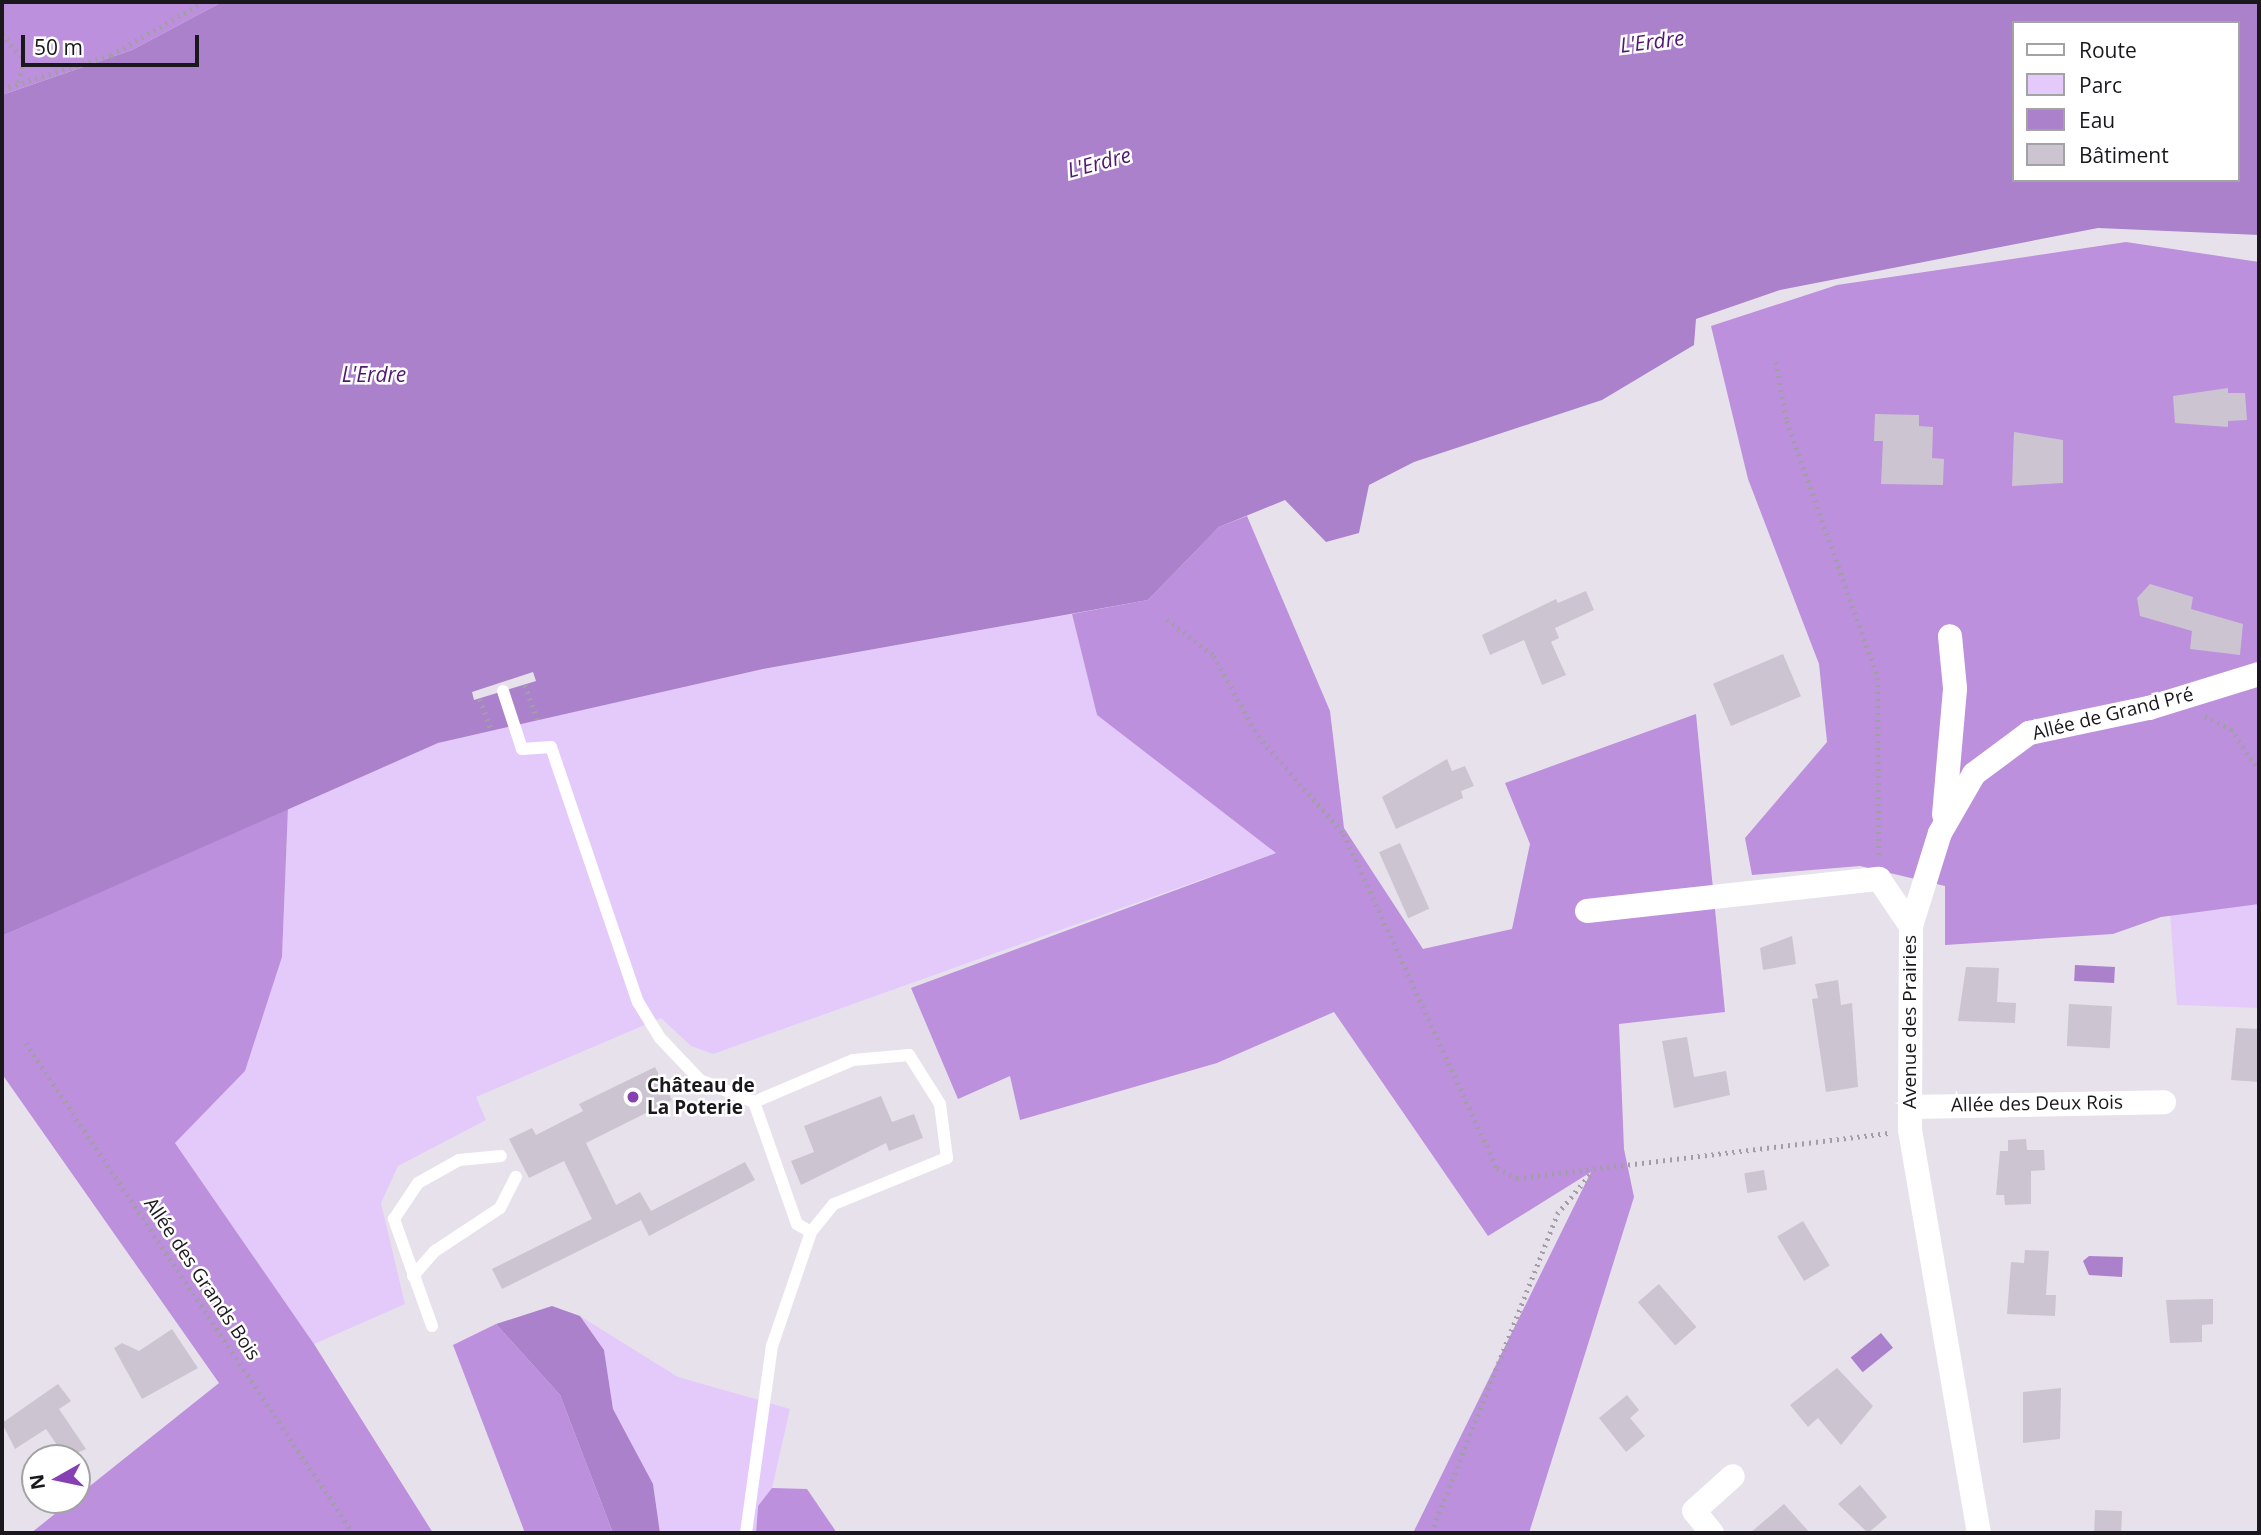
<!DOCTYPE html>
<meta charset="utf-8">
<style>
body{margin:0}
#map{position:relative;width:2261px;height:1535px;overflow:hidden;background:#e7e1ec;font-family:"Open Sans",sans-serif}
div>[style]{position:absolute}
.green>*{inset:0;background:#e4cafa}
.forest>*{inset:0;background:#bc90dc}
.water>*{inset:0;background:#ac81cc;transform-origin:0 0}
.pier>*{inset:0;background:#e7e1ec}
.building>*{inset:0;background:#ccc5d1;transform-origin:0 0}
.path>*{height:4.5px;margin-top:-2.25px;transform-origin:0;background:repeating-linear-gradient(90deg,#a29ea6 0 2px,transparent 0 7px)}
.service>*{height:12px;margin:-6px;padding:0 6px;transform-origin:6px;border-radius:6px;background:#fff}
.minor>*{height:24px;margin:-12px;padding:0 12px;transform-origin:12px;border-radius:12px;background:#fff}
.dots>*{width:19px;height:19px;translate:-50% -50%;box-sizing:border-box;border:4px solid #fff;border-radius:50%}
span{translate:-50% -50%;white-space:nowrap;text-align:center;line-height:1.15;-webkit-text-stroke:5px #fff;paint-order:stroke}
.street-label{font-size:19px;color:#1a181c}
.poi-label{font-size:19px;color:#1a181c;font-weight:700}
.left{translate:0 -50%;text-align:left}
.water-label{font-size:21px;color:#511871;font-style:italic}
.frame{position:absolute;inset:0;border:4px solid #1a181c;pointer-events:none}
.legend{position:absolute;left:2012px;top:21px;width:228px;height:161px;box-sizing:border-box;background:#fff;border:2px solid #a3a3a4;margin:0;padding:9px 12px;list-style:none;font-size:21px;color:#1a181c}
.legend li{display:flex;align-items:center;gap:14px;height:35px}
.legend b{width:35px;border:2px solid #a3a3a4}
.north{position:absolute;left:21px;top:1444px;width:70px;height:70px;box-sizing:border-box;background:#fff;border:2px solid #a3a3a4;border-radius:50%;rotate:261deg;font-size:19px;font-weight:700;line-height:28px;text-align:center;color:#1a181c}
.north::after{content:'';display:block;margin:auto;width:24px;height:32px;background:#8740b2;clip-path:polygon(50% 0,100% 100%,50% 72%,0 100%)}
.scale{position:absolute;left:21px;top:35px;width:178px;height:32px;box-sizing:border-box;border:4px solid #1a181c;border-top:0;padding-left:9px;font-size:21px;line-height:24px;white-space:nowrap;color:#1a181c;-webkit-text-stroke:5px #fff;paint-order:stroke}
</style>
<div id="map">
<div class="green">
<div style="clip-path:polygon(1072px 614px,1097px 715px,1276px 853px,713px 1054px,691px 1046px,661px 1018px,476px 1097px,486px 1120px,398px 1166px,381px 1203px,405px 1304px,314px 1344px,175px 1143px,245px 1071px,282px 957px,288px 808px,438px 743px,491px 730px,763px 669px)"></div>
<div style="clip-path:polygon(2259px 708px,2259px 1008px,2177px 1005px,2168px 887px)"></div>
<div style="clip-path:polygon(580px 1316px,678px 1377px,790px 1409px,772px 1488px,758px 1506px,756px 1533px,660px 1533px,653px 1484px,613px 1409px,604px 1350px)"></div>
</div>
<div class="forest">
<div style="clip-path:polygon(2px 2px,222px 2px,132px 50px,2px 95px)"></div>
<div style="clip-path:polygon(2126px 242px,2259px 262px,2259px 904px,2161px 917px,2113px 934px,1945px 945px,1945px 886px,1860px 866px,1752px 875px,1745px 838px,1827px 742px,1819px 664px,1748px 479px,1711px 326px,1837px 285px)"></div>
<div style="clip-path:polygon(1247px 516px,1330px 711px,1344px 828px,1423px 949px,1512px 929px,1530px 844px,1505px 783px,1696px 714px,1725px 1012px,1619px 1024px,1624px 1149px,1634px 1197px,1529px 1533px,1413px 1533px,1591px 1172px,1488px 1236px,1334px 1012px,1217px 1063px,1020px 1120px,1010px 1076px,958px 1099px,911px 988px,1276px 853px,1097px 715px,1072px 614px,1148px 600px,1219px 527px)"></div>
<div style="clip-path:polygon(288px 808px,282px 957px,245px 1071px,175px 1143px,314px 1344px,433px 1533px,31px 1533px,219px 1383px,2px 1074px,2px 936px)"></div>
<div style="clip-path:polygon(496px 1324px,560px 1395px,613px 1533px,525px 1533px,453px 1345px)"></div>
<div style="clip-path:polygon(772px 1488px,807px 1489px,837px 1533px,756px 1533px,758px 1506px)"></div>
</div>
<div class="water">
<div style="clip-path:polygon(evenodd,222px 2px,2259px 2px,2259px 235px,2098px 228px,1780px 290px,1696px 319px,1694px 345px,1602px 400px,1414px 462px,1369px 485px,1359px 533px,1326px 542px,1285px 500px,1219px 527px,1148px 600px,763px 669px,438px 743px,2px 936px,2px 95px,132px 50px,222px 2px,2014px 23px,2238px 23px,2238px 180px,2014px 180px,2014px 23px)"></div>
<div style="left:2075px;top:965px;width:40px;height:16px;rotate:3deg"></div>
<div style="clip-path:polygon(2089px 1256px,2123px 1257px,2122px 1277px,2089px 1275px,2083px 1261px)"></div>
<div style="clip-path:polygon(552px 1306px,580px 1316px,604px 1350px,613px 1409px,653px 1484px,660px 1533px,613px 1533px,560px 1395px,496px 1324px)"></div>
<div style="left:1881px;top:1333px;width:19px;height:39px;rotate:51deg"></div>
</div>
<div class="pier">
<div style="clip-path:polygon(533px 672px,536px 681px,474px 700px,472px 692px)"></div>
</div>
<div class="building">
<div style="clip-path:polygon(2228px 388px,2228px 393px,2245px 393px,2247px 420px,2228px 421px,2228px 427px,2175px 423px,2173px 396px)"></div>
<div style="clip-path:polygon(1875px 414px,1919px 415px,1919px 426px,1933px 427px,1932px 458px,1944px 459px,1943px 485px,1881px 484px,1883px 441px,1874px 441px)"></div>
<div style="clip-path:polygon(2014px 432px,2063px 440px,2063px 483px,2012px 486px)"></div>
<div style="clip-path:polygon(2150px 584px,2193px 597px,2191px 609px,2243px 624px,2240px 655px,2190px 649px,2192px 631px,2140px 616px,2137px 598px)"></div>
<div style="clip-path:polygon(1586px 591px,1594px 610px,1555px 628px,1559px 638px,1551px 642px,1566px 675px,1542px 685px,1524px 640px,1490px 655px,1482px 635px,1556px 599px,1558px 603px)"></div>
<div style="left:1783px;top:654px;width:46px;height:76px;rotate:67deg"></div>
<div style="clip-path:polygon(1447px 759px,1452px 771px,1465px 766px,1474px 786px,1461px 791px,1463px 798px,1396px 829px,1382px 797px)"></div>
<div style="left:1400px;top:843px;width:72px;height:23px;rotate:66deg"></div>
<div style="clip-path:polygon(1792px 936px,1796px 964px,1763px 970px,1760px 948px)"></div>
<div style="clip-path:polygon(1966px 967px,1999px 968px,1997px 1002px,2016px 1003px,2015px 1023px,1958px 1021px)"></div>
<div style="clip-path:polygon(1838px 980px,1841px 1005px,1852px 1003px,1858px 1087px,1826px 1092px,1812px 999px,1818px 998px,1815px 984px)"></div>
<div style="left:2069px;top:1004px;width:43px;height:42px;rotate:3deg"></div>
<div style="clip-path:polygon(2236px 1028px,2259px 1029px,2259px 1082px,2231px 1080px)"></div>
<div style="clip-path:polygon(1687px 1037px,1694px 1077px,1726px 1071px,1730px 1095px,1674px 1108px,1662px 1041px)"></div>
<div style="clip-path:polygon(655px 1067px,672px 1100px,586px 1143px,616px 1205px,640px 1192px,651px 1211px,745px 1162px,755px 1180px,649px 1236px,641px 1220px,502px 1289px,492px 1269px,592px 1219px,564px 1161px,529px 1178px,509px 1139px,532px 1128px,536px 1135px,583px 1111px,579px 1104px)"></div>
<div style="clip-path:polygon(881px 1096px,892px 1122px,914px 1114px,923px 1138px,889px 1151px,886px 1143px,801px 1185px,791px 1161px,814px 1152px,804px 1126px)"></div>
<div style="clip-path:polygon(2026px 1139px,2027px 1150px,2044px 1150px,2045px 1170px,2031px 1171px,2031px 1204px,2005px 1205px,2004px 1195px,1996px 1195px,2000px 1151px,2008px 1151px,2008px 1140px)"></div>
<div style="left:1764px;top:1170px;width:20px;height:20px;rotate:81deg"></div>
<div style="left:1803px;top:1221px;width:52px;height:30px;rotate:59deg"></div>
<div style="clip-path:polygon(2025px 1250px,2049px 1251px,2046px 1295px,2056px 1295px,2055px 1316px,2007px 1314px,2011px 1262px,2024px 1263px)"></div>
<div style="left:1659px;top:1284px;width:57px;height:28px;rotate:49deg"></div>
<div style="clip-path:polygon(2213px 1299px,2213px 1324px,2202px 1325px,2202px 1342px,2170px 1343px,2166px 1300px)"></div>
<div style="clip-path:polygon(172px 1329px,198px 1368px,142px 1399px,114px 1348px,122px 1343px,139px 1351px)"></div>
<div style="clip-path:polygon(1837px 1368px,1873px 1406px,1841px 1445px,1818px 1418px,1808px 1427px,1790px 1405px)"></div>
<div style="clip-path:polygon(58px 1384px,71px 1401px,59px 1409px,86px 1449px,66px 1458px,46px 1429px,15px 1449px,2px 1423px)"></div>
<div style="clip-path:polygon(2061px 1388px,2060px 1439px,2023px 1443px,2023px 1392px)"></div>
<div style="clip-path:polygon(1627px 1395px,1639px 1410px,1630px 1418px,1645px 1436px,1626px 1452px,1599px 1418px)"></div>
<div style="clip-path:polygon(1860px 1485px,1887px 1517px,1868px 1533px,1838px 1504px)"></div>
<div style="clip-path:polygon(1784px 1504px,1810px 1533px,1750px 1533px)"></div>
<div style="left:2095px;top:1510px;width:27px;height:23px;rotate:2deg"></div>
</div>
<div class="path">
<div style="left:2px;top:34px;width:34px;rotate:50deg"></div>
<div style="left:24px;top:60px;width:23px;rotate:103deg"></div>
<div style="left:2px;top:89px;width:114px;rotate:-17.3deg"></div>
<div style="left:111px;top:55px;width:106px;rotate:-29.9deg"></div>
<div style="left:1776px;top:362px;width:60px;rotate:79.4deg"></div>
<div style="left:1787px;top:421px;width:273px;rotate:70.5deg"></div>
<div style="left:1878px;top:678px;width:180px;rotate:89.7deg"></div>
<div style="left:1167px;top:619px;width:60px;rotate:38.2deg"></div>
<div style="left:1214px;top:656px;width:91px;rotate:61.2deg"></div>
<div style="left:1258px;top:736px;width:130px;rotate:48.7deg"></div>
<div style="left:1344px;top:834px;width:367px;rotate:65.4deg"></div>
<div style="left:1497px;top:1168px;width:22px;rotate:27deg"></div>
<div style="left:1517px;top:1178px;width:374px;rotate:-6.9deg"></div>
<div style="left:525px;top:685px;width:37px;rotate:70deg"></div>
<div style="left:480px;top:699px;width:33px;rotate:70deg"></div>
<div style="left:2205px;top:716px;width:29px;rotate:27deg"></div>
<div style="left:2231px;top:729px;width:50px;rotate:55.7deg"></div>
<div style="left:26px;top:1043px;width:589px;rotate:56.28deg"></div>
<div style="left:1431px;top:1533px;width:343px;rotate:-68.4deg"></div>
<div style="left:1557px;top:1214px;width:55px;rotate:-50.2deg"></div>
</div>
<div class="service">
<div style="left:503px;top:691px;width:61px;rotate:71.9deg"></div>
<div style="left:522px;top:749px;width:29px;rotate:-4deg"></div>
<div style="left:551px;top:747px;width:269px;rotate:71.2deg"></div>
<div style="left:638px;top:1002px;width:42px;rotate:58.6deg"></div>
<div style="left:660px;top:1038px;width:58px;rotate:46.4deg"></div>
<div style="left:700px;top:1080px;width:58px;rotate:22.2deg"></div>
<div style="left:413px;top:1276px;width:33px;rotate:-49deg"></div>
<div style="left:435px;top:1251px;width:78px;rotate:-33.5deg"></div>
<div style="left:500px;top:1208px;width:35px;rotate:-63deg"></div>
<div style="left:432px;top:1326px;width:114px;rotate:-109.6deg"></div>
<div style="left:394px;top:1219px;width:43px;rotate:-56.3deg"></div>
<div style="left:418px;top:1183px;width:47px;rotate:-29.3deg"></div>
<div style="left:459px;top:1160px;width:42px;rotate:-5.4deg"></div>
<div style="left:746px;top:1533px;width:189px;rotate:-82.1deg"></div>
<div style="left:772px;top:1346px;width:120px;rotate:-71.1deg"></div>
<div style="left:811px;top:1232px;width:36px;rotate:-51deg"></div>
<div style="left:834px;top:1204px;width:122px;rotate:-22.2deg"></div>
<div style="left:947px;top:1158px;width:54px;rotate:-97.4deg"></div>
<div style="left:940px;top:1104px;width:58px;rotate:-122.3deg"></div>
<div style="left:909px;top:1055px;width:56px;rotate:174.9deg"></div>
<div style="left:853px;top:1060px;width:108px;rotate:157deg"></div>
<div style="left:754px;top:1102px;width:129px;rotate:70.6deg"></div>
<div style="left:797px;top:1224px;width:16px;rotate:30deg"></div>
</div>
<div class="minor">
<div style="left:1944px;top:815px;width:127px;rotate:-85deg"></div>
<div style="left:1955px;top:688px;width:52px;rotate:-95.5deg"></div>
<div style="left:1587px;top:911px;width:294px;rotate:-6.3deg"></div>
<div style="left:1879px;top:879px;width:57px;rotate:55.8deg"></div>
<div style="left:1911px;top:926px;width:204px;rotate:90.3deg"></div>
<div style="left:1910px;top:1130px;width:409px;rotate:80.3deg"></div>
<div style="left:1911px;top:926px;width:97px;rotate:-72.7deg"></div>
<div style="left:1940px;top:833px;width:68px;rotate:-60deg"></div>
<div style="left:1974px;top:774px;width:69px;rotate:-36.7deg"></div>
<div style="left:2029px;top:733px;width:123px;rotate:-11.8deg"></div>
<div style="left:2149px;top:708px;width:115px;rotate:-17.2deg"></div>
<div style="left:1911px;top:1107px;width:253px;rotate:-1.1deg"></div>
<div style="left:1712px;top:1533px;width:28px;rotate:-129deg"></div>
<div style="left:1694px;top:1511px;width:52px;rotate:-41.9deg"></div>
</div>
<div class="dots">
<div style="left:633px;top:1097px;background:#8740b2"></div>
</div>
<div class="street-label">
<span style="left:2113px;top:714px;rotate:-14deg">Allée de Grand Pré</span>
<span style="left:1910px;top:1022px;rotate:-90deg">Avenue des Prairies</span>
<span style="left:2037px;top:1104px;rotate:-1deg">Allée des Deux Rois</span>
<span style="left:202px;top:1279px;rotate:56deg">Allée des Grands Bois</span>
</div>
<div class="poi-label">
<span class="left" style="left:647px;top:1097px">Château de<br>La Poterie</span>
</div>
<div class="water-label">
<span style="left:1652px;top:41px;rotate:-7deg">L'Erdre</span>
<span style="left:1099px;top:162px;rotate:-15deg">L'Erdre</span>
<span style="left:374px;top:374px">L'Erdre</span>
</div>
<div class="frame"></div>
<ul class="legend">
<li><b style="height:9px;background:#fff"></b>Route</li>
<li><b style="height:19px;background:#e4cafa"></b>Parc</li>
<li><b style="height:19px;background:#ac81cc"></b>Eau</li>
<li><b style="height:19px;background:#ccc5d1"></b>Bâtiment</li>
</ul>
<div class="north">N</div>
<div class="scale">50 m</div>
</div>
